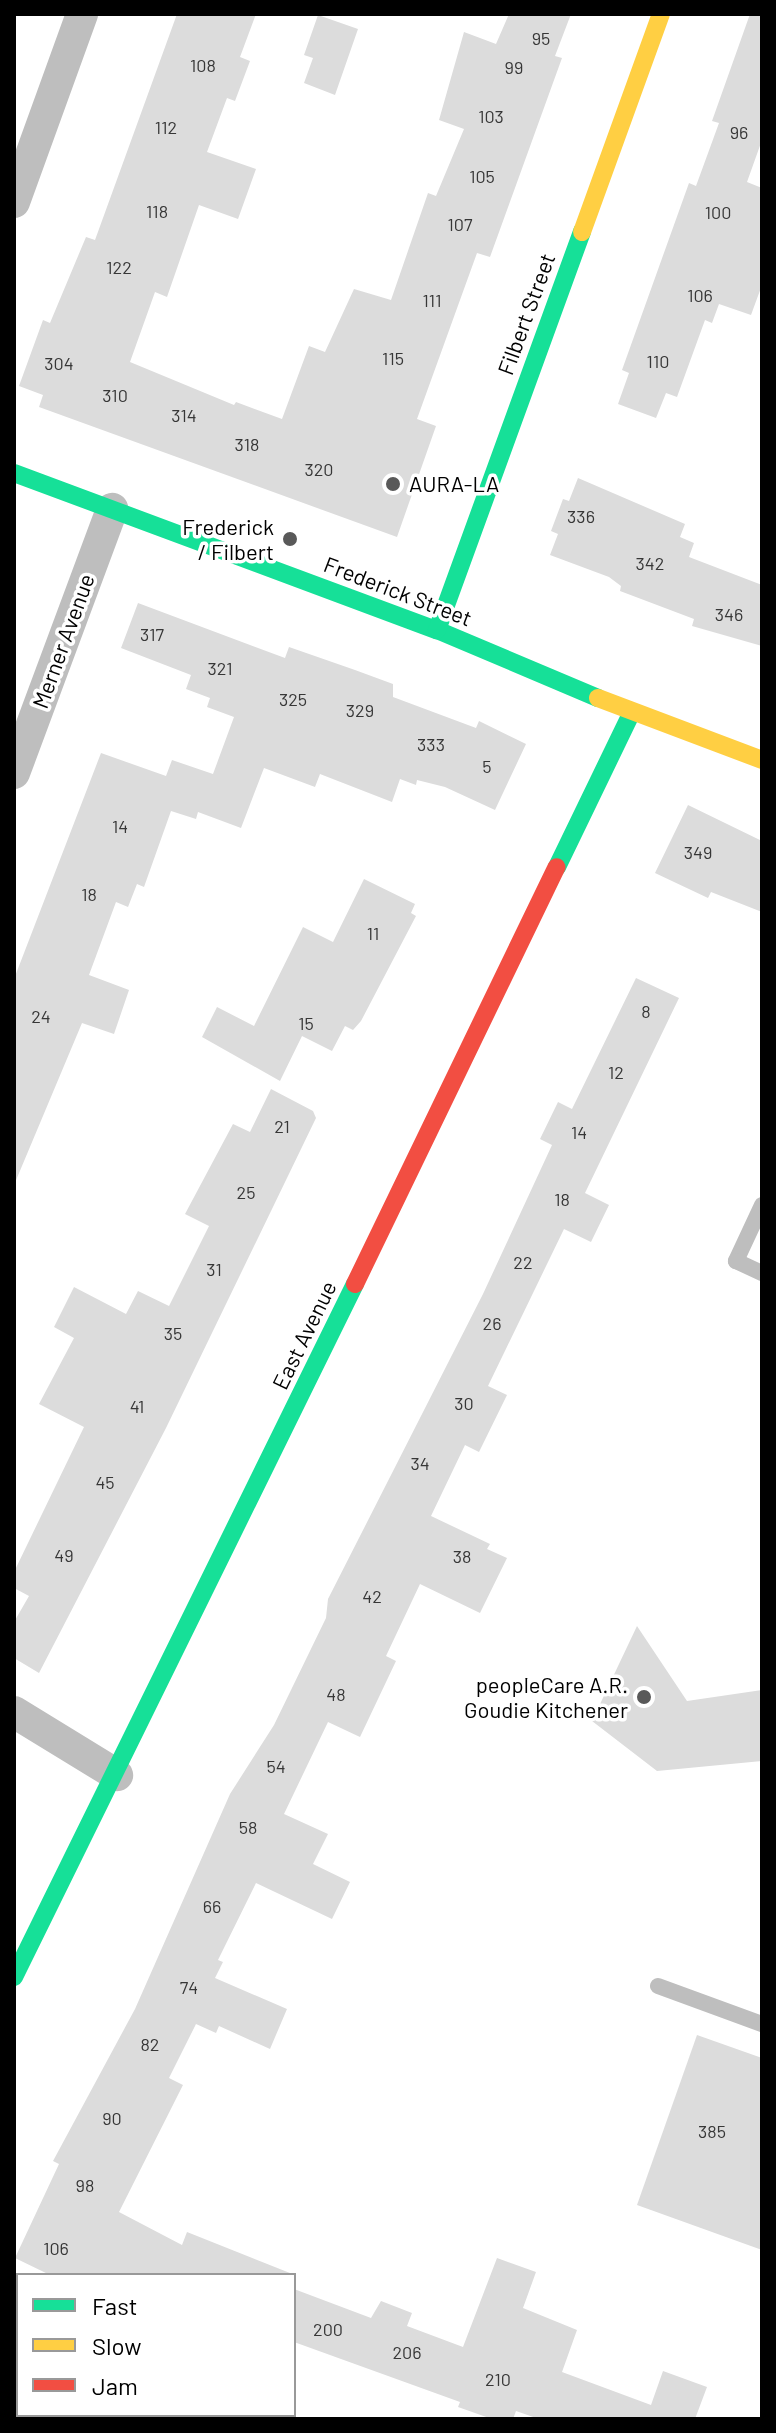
<!DOCTYPE html>
<style>
body{margin:0}
#map{position:relative;width:776px;height:2433px;overflow:hidden;background:#fff;font-family:Barlow,sans-serif}
div>[style]{position:absolute}
.building>*{inset:0;background:#dcdcdc}
.lane>*{height:16px;margin:-8px;padding:0 8px;transform-origin:8px;border-radius:8px;background:#bebebe}
.street>*{height:32px;margin:-16px;padding:0 16px;transform-origin:16px;border-radius:16px;background:#bebebe}
.fast>*{height:18px;margin:-9px;padding:0 9px;transform-origin:9px;border-radius:9px;background:#16e098}
.slow>*{height:18px;margin:-9px;padding:0 9px;transform-origin:9px;border-radius:9px;background:#ffcf43}
.jam>*{height:18px;margin:-9px;padding:0 9px;transform-origin:9px;border-radius:9px;background:#f24e42}
.dots>*{width:22px;height:22px;translate:-50% -50%;box-sizing:border-box;border:4px solid #fff;border-radius:50%}
span{translate:-50% -50%;white-space:nowrap;text-align:center;line-height:1.15;-webkit-text-stroke:7px #fff;paint-order:stroke}
.number-label{font-size:18px;color:#373737}
.number-label span{-webkit-text-stroke-width:0}
.street-label{font-size:22px;color:#000}
.poi-label{font-size:22px;color:#000}
.left{translate:0 -50%;text-align:left}
.right{translate:-100% -50%;text-align:right}
.frame{position:absolute;inset:0;border:16px solid #000;pointer-events:none}
.legend{position:absolute;left:16px;top:2273px;width:280px;height:144px;box-sizing:border-box;background:#fff;border:2px solid #999;margin:0;padding:10px 14px;list-style:none;font-size:24px;color:#000}
.legend li{display:flex;align-items:center;gap:16px;height:40px}
.legend b{width:40px;border:2px solid #999}
</style>
<div id="map">
<div class="building">
<div style="clip-path:polygon(177px 14px,256px 14px,240px 57px,250px 61px,235px 101px,227px 98px,207px 152px,256px 169px,238px 219px,199px 205px,167px 297px,155px 292px,130px 362px,234px 405px,236px 402px,282px 419px,309px 346px,325px 352px,354px 289px,391px 300px,428px 193px,436px 196px,464px 129px,439px 120px,464px 32px,496px 44px,509px 14px,571px 14px,555px 56px,562px 58px,490px 257px,477px 253px,417px 419px,436px 426px,397px 537px,39px 407px,43px 395px,19px 386px,43px 320px,50px 323px,86px 237px,95px 240px)"></div>
<div style="clip-path:polygon(750px 14px,762px 14px,762px 140px,747px 182px,762px 188px,762px 285px,751px 315px,719px 304px,712px 323px,705px 320px,677px 397px,666px 393px,656px 418px,618px 404px,629px 373px,622px 370px,689px 183px,696px 186px,719px 123px,712px 121px)"></div>
<div style="clip-path:polygon(318px 15px,358px 29px,335px 95px,304px 83px,313px 58px,304px 55px)"></div>
<div style="clip-path:polygon(578px 478px,685px 524px,680px 537px,694px 543px,689px 557px,762px 585px,762px 646px,692px 626px,694px 619px,620px 591px,621px 586px,609px 577px,550px 555px,558px 534px,551px 531px,563px 499px,569px 501px)"></div>
<div style="clip-path:polygon(138px 603px,285px 658px,289px 647px,355px 670px,393px 684px,393px 697px,476px 728px,479px 721px,526px 744px,495px 810px,445px 787px,417px 780px,416px 785px,400px 779px,392px 802px,320px 774px,315px 787px,264px 768px,241px 828px,198px 812px,196px 819px,171px 811px,144px 887px,137px 884px,128px 907px,116px 902px,89px 975px,129px 990px,114px 1034px,82px 1023px,14px 1185px,14px 979px,101px 753px,166px 776px,172px 760px,213px 774px,234px 717px,207px 707px,210px 698px,186px 689px,191px 675px,121px 648px)"></div>
<div style="clip-path:polygon(688px 805px,762px 841px,762px 912px,711px 892px,708px 898px,655px 873px)"></div>
<div style="clip-path:polygon(364px 879px,415px 904px,411px 913px,416px 916px,361px 1021px,353px 1030px,345px 1026px,332px 1051px,302px 1036px,280px 1081px,202px 1037px,217px 1007px,254px 1026px,303px 927px,333px 942px)"></div>
<div style="clip-path:polygon(636px 978px,679px 998px,585px 1193px,609px 1205px,591px 1242px,564px 1229px,488px 1386px,507px 1395px,479px 1452px,465px 1445px,431px 1516px,490px 1544px,487px 1549px,507px 1558px,480px 1613px,420px 1584px,386px 1656px,396px 1661px,360px 1737px,328px 1722px,284px 1814px,328px 1834px,313px 1864px,350px 1882px,332px 1919px,256px 1883px,218px 1960px,223px 1962px,215px 1978px,287px 2009px,270px 2049px,219px 2026px,216px 2033px,196px 2024px,169px 2078px,183px 2085px,119px 2212px,182px 2245px,187px 2232px,295px 2275px,50px 2275px,15px 2258px,59px 2164px,53px 2161px,135px 2009px,230px 1794px,274px 1725px,326px 1618px,328px 1599px,483px 1294px,552px 1145px,540px 1139px,558px 1102px,572px 1109px)"></div>
<div style="clip-path:polygon(271px 1089px,313px 1111px,316px 1118px,166px 1428px,39px 1673px,14px 1658px,14px 1622px,29px 1596px,14px 1588px,14px 1572px,84px 1427px,39px 1404px,74px 1338px,54px 1327px,74px 1287px,126px 1314px,138px 1291px,169px 1306px,209px 1226px,185px 1214px,233px 1124px,250px 1132px)"></div>
<div style="clip-path:polygon(637px 1626px,687px 1701px,762px 1690px,762px 1761px,657px 1771px,592px 1721px)"></div>
<div style="clip-path:polygon(697px 2035px,762px 2058px,762px 2250px,637px 2205px)"></div>
<div style="clip-path:polygon(497px 2258px,536px 2272px,523px 2308px,577px 2330px,562px 2372px,651px 2405px,663px 2371px,707px 2387px,695px 2419px,539px 2419px,516px 2411px,513px 2419px,492px 2419px,458px 2407px,460px 2402px,294px 2342px,294px 2289px,371px 2318px,381px 2301px,412px 2313px,407px 2326px,463px 2347px)"></div>
</div>
<div class="lane">
<div style="left:762px;top:1205px;width:62px;rotate:114.9deg"></div>
<div style="left:736px;top:1261px;width:29px;rotate:25deg"></div>
<div style="left:658px;top:1986px;width:111px;rotate:20.1deg"></div>
</div>
<div class="street">
<div style="left:14px;top:202px;width:200px;rotate:-70.1deg"></div>
<div style="left:14px;top:773px;width:282px;rotate:-69.6deg"></div>
<div style="left:14px;top:1712px;width:121px;rotate:31.5deg"></div>
<div style="left:14px;top:2342px;width:4px;rotate:27deg"></div>
<div style="left:210px;top:2415px;width:12px;rotate:20deg"></div>
</div>
<div class="fast">
<div style="left:14px;top:473px;width:451px;rotate:20.4deg"></div>
<div style="left:437px;top:630px;width:175px;rotate:22.9deg"></div>
<div style="left:437px;top:630px;width:424px;rotate:-70deg"></div>
<div style="left:557px;top:867px;width:172px;rotate:-64.2deg"></div>
<div style="left:14px;top:1977px;width:772px;rotate:-63.8deg"></div>
</div>
<div class="slow">
<div style="left:582px;top:232px;width:232px;rotate:-70.1deg"></div>
<div style="left:598px;top:698px;width:175px;rotate:20.7deg"></div>
</div>
<div class="jam">
<div style="left:355px;top:1284px;width:463px;rotate:-64.2deg"></div>
</div>
<div class="dots">
<div style="left:393px;top:484px;background:#595959"></div>
<div style="left:290px;top:539px;background:#595959"></div>
<div style="left:644px;top:1697px;background:#595959"></div>
</div>
<div class="number-label">
<span style="left:541px;top:38px">95</span>
<span style="left:203px;top:65px">108</span>
<span style="left:514px;top:67px">99</span>
<span style="left:491px;top:116px">103</span>
<span style="left:166px;top:127px">112</span>
<span style="left:739px;top:132px">96</span>
<span style="left:482px;top:176px">105</span>
<span style="left:157px;top:211px">118</span>
<span style="left:718px;top:212px">100</span>
<span style="left:460px;top:224px">107</span>
<span style="left:119px;top:267px">122</span>
<span style="left:700px;top:295px">106</span>
<span style="left:432px;top:300px">111</span>
<span style="left:393px;top:358px">115</span>
<span style="left:658px;top:361px">110</span>
<span style="left:59px;top:363px">304</span>
<span style="left:115px;top:395px">310</span>
<span style="left:184px;top:415px">314</span>
<span style="left:247px;top:444px">318</span>
<span style="left:319px;top:469px">320</span>
<span style="left:581px;top:516px">336</span>
<span style="left:650px;top:563px">342</span>
<span style="left:729px;top:614px">346</span>
<span style="left:152px;top:634px">317</span>
<span style="left:220px;top:668px">321</span>
<span style="left:293px;top:699px">325</span>
<span style="left:360px;top:710px">329</span>
<span style="left:431px;top:744px">333</span>
<span style="left:487px;top:766px">5</span>
<span style="left:120px;top:826px">14</span>
<span style="left:698px;top:852px">349</span>
<span style="left:89px;top:894px">18</span>
<span style="left:373px;top:933px">11</span>
<span style="left:646px;top:1011px">8</span>
<span style="left:41px;top:1016px">24</span>
<span style="left:306px;top:1023px">15</span>
<span style="left:616px;top:1072px">12</span>
<span style="left:282px;top:1126px">21</span>
<span style="left:579px;top:1132px">14</span>
<span style="left:246px;top:1192px">25</span>
<span style="left:562px;top:1199px">18</span>
<span style="left:523px;top:1262px">22</span>
<span style="left:214px;top:1269px">31</span>
<span style="left:492px;top:1323px">26</span>
<span style="left:173px;top:1333px">35</span>
<span style="left:464px;top:1403px">30</span>
<span style="left:137px;top:1406px">41</span>
<span style="left:420px;top:1463px">34</span>
<span style="left:105px;top:1482px">45</span>
<span style="left:64px;top:1555px">49</span>
<span style="left:462px;top:1556px">38</span>
<span style="left:372px;top:1596px">42</span>
<span style="left:336px;top:1694px">48</span>
<span style="left:276px;top:1766px">54</span>
<span style="left:248px;top:1827px">58</span>
<span style="left:212px;top:1906px">66</span>
<span style="left:189px;top:1987px">74</span>
<span style="left:150px;top:2044px">82</span>
<span style="left:112px;top:2118px">90</span>
<span style="left:712px;top:2131px">385</span>
<span style="left:85px;top:2185px">98</span>
<span style="left:56px;top:2248px">106</span>
<span style="left:328px;top:2329px">200</span>
<span style="left:407px;top:2352px">206</span>
<span style="left:498px;top:2379px">210</span>
</div>
<div class="street-label">
<span style="left:526px;top:314px;rotate:-70deg">Filbert Street</span>
<span style="left:398px;top:591px;rotate:21deg">Frederick Street</span>
<span style="left:63px;top:641px;rotate:-70deg">Merner Avenue</span>
<span style="left:304px;top:1335px;rotate:-64deg">East Avenue</span>
</div>
<div class="poi-label">
<span class="left" style="left:409px;top:484px">AURA-LA</span>
<span class="right" style="left:274px;top:539px">Frederick<br>/ Filbert</span>
<span class="right" style="left:628px;top:1697px">peopleCare A.R.<br>Goudie Kitchener</span>
</div>
<div class="frame"></div>
<ul class="legend">
<li><b style="height:10px;background:#16e098"></b>Fast</li>
<li><b style="height:10px;background:#ffcf43"></b>Slow</li>
<li><b style="height:10px;background:#f24e42"></b>Jam</li>
</ul>
</div>
